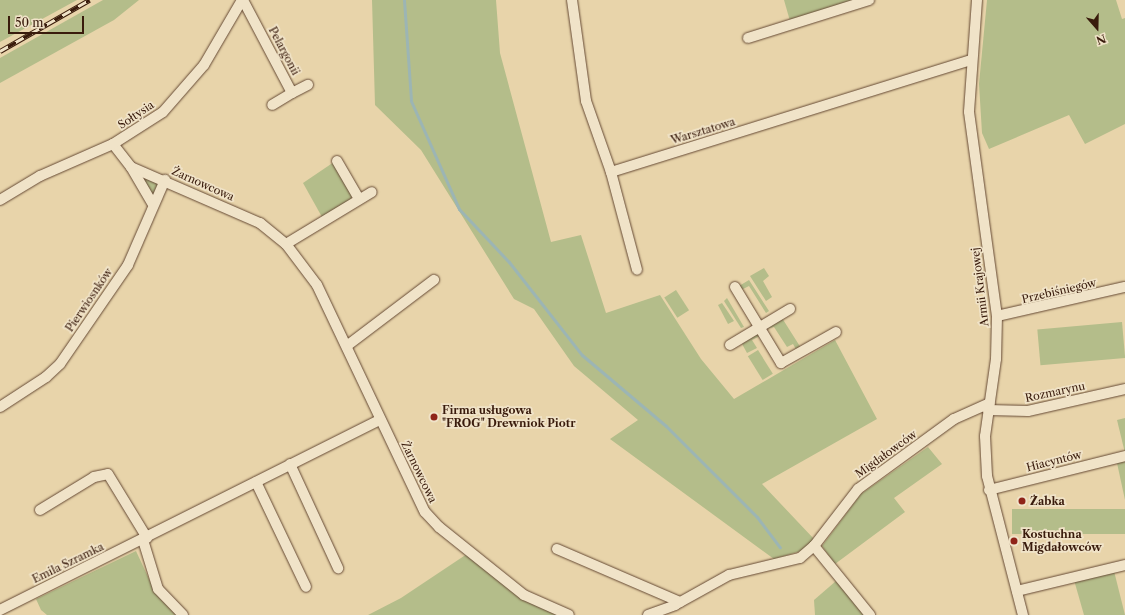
<!DOCTYPE html>
<meta charset="utf-8">
<style>
body{margin:0}
#map{position:relative;width:1125px;height:615px;overflow:hidden;background:#e8d4aa;font-family:"Libre Caslon Text",serif}
div>[style]{position:absolute}
.green>*{inset:0;background:#b4bd8a;transform-origin:0 0}
.stream>*{height:3px;margin:-1.5px;padding:0 1.5px;transform-origin:1.5px;border-radius:1.5px;background:#9cb5b4}
.roads{filter:drop-shadow(0 0 1px #654934) drop-shadow(0 0 1px #654934)}
.minor>*{height:10px;margin:-5px;padding:0 5px;transform-origin:5px;border-radius:5px;background:#f0e3c8}
.rail>*{height:4.5px;margin-top:-2.25px;transform-origin:0;background:repeating-linear-gradient(90deg,#f0e3c8 0 9px,#391b0c 0 18px);box-sizing:border-box;border-block:1px solid #391b0c}
.dots>*{width:11px;height:11px;translate:-50% -50%;box-sizing:border-box;border:2px solid #f0e3c8;border-radius:50%}
span{translate:-50% -50%;white-space:nowrap;text-align:center;line-height:1.15;-webkit-text-stroke:3.5px #f0e3c8;paint-order:stroke}
.street-label{font-size:11px;color:#391b0c}
.poi-label{font-size:11px;color:#391b0c;font-weight:700}
.left{translate:0 -50%;text-align:left}
.north{position:absolute;left:1077px;top:8px;width:40px;height:40px;-webkit-text-stroke:3px #f0e3c8;paint-order:stroke;rotate:160deg;font-size:11px;font-weight:700;line-height:16px;text-align:center;color:#391b0c}
.north::after{content:'';display:block;margin:auto;width:14px;height:18px;background:#391b0c;clip-path:polygon(50% 0,100% 100%,50% 72%,0 100%)}
.scale{position:absolute;left:8px;top:16px;width:76px;height:18px;box-sizing:border-box;border:2px solid #391b0c;border-top:0;padding-left:5px;font-size:12px;line-height:14px;white-space:nowrap;color:#391b0c;-webkit-text-stroke:3px #f0e3c8;paint-order:stroke}
</style>
<div id="map">
<div class="green">
<div style="clip-path:polygon(0 0,77px 0,0 42px)"></div>
<div style="clip-path:polygon(103px 0,139px 0,114px 20px,0 83px,0 58px)"></div>
<div style="clip-path:polygon(372px 0,496px 0,500px 53px,551px 242px,581px 235px,606px 313px,660px 295px,701px 359px,734px 399px,835px 340px,877px 419px,762px 484px,814px 539px,801px 551px,774px 559px,610px 439px,638px 420px,574px 366px,534px 309px,514px 299px,421px 150px,375px 105px)"></div>
<div style="clip-path:polygon(784px 0,853px 0,790px 21px)"></div>
<div style="clip-path:polygon(987px 0,1116px 0,1122px 19px,1125px 18px,1125px 124px,1085px 144px,1069px 115px,989px 149px,982px 133px,979px 84px)"></div>
<div style="clip-path:polygon(334px 162px,352px 193px,351px 200px,322px 217px,303px 183px)"></div>
<div style="clip-path:polygon(141px 176px,158px 184px,153px 195px,151px 196px)"></div>
<div style="clip-path:polygon(764px 268px,769px 276px,763px 281px,772px 297px,766px 301px,750px 276px)"></div>
<div style="clip-path:polygon(749px 280px,769px 311px,766px 313px,749px 286px,741px 290px,739px 286px)"></div>
<div style="left:676px;top:290px;width:24px;height:14px;rotate:57deg"></div>
<div style="clip-path:polygon(727px 298px,744px 327px,741px 328px,724px 301px)"></div>
<div style="clip-path:polygon(722px 303px,734px 321px,728px 324px,718px 305px)"></div>
<div style="clip-path:polygon(782px 318px,801px 348px,797px 351px,793px 344px,787px 347px,774px 327px,766px 329px)"></div>
<div style="left:1122px;top:322px;width:36px;height:85px;rotate:85deg"></div>
<div style="clip-path:polygon(756px 334px,760px 336px,752px 340px,757px 348px,747px 353px,741px 342px)"></div>
<div style="left:758px;top:350px;width:28px;height:12px;rotate:58deg"></div>
<div style="clip-path:polygon(1125px 418px,1125px 453px,1117px 420px)"></div>
<div style="clip-path:polygon(928px 447px,942px 464px,894px 498px,905px 512px,835px 564px,822px 546px,861px 494px)"></div>
<div style="clip-path:polygon(1125px 461px,1125px 500px,1117px 463px)"></div>
<div style="left:1125px;top:509px;width:25px;height:113px;rotate:90deg"></div>
<div style="clip-path:polygon(136px 551px,156px 594px,176px 615px,47px 615px,41px 610px,36px 599px)"></div>
<div style="clip-path:polygon(467px 554px,559px 615px,368px 615px,401px 598px)"></div>
<div style="clip-path:polygon(1114px 571px,1125px 615px,1084px 615px,1074px 580px)"></div>
<div style="clip-path:polygon(836px 581px,864px 615px,815px 615px,814px 600px)"></div>
</div>
<div class="stream">
<div style="left:404px;top:0;width:101px;rotate:86deg"></div>
<div style="left:411px;top:101px;width:118px;rotate:66deg"></div>
<div style="left:459px;top:209px;width:73px;rotate:46.7deg"></div>
<div style="left:509px;top:262px;width:118px;rotate:51.9deg"></div>
<div style="left:582px;top:355px;width:110px;rotate:40.2deg"></div>
<div style="left:666px;top:426px;width:129px;rotate:45deg"></div>
<div style="left:757px;top:517px;width:38px;rotate:53deg"></div>
</div>
<div class="roads">
<div class="minor">
<div style="left:243px;top:0;width:105px;rotate:62.2deg"></div>
<div style="left:292px;top:93px;width:23px;rotate:149deg"></div>
<div style="left:572px;top:0;width:102px;rotate:82.1deg"></div>
<div style="left:586px;top:101px;width:75px;rotate:70.6deg"></div>
<div style="left:611px;top:172px;width:377px;rotate:-17.3deg"></div>
<div style="left:977px;top:0;width:112px;rotate:94.1deg"></div>
<div style="left:969px;top:112px;width:206px;rotate:82.2deg"></div>
<div style="left:997px;top:316px;width:43px;rotate:91.3deg"></div>
<div style="left:996px;top:359px;width:78px;rotate:98.1deg"></div>
<div style="left:985px;top:436px;width:40px;rotate:87.1deg"></div>
<div style="left:987px;top:476px;width:144px;rotate:75.5deg"></div>
<div style="left:748px;top:38px;width:127px;rotate:-17.4deg"></div>
<div style="left:292px;top:93px;width:18px;rotate:-27deg"></div>
<div style="left:113px;top:144px;width:29px;rotate:52deg"></div>
<div style="left:131px;top:167px;width:141px;rotate:23.5deg"></div>
<div style="left:260px;top:223px;width:33px;rotate:39deg"></div>
<div style="left:286px;top:244px;width:51px;rotate:52.9deg"></div>
<div style="left:317px;top:285px;width:251px;rotate:64.6deg"></div>
<div style="left:425px;top:512px;width:21px;rotate:47deg"></div>
<div style="left:439px;top:527px;width:109px;rotate:38.7deg"></div>
<div style="left:524px;top:595px;width:49px;rotate:24deg"></div>
<div style="left:337px;top:161px;width:44px;rotate:59.9deg"></div>
<div style="left:131px;top:167px;width:42px;rotate:59.7deg"></div>
<div style="left:611px;top:172px;width:101px;rotate:75.1deg"></div>
<div style="left:0;top:200px;width:47px;rotate:-31deg"></div>
<div style="left:40px;top:176px;width:80px;rotate:-23.7deg"></div>
<div style="left:113px;top:144px;width:59px;rotate:-32.6deg"></div>
<div style="left:163px;top:112px;width:62px;rotate:-48.9deg"></div>
<div style="left:204px;top:65px;width:75px;rotate:-59.7deg"></div>
<div style="left:286px;top:244px;width:100px;rotate:-31.2deg"></div>
<div style="left:735px;top:287px;width:89px;rotate:58.8deg"></div>
<div style="left:781px;top:363px;width:63px;rotate:-29.4deg"></div>
<div style="left:997px;top:316px;width:131px;rotate:-12.8deg"></div>
<div style="left:348px;top:345px;width:108px;rotate:-37.1deg"></div>
<div style="left:730px;top:345px;width:70px;rotate:-31deg"></div>
<div style="left:0;top:407px;width:55px;rotate:-33.1deg"></div>
<div style="left:46px;top:377px;width:19px;rotate:-43deg"></div>
<div style="left:60px;top:364px;width:120px;rotate:-55.5deg"></div>
<div style="left:128px;top:265px;width:93px;rotate:-66.5deg"></div>
<div style="left:988px;top:410px;width:40px;rotate:1.4deg"></div>
<div style="left:1028px;top:411px;width:99px;rotate:-12.8deg"></div>
<div style="left:290px;top:464px;width:115px;rotate:65.2deg"></div>
<div style="left:256px;top:482px;width:116px;rotate:64.5deg"></div>
<div style="left:989px;top:490px;width:140px;rotate:-14deg"></div>
<div style="left:40px;top:510px;width:63px;rotate:-31.4deg"></div>
<div style="left:94px;top:477px;width:14px;rotate:-12deg"></div>
<div style="left:108px;top:474px;width:75px;rotate:58.6deg"></div>
<div style="left:143px;top:540px;width:51px;rotate:73deg"></div>
<div style="left:158px;top:589px;width:36px;rotate:46deg"></div>
<div style="left:814px;top:546px;width:89px;rotate:50.9deg"></div>
<div style="left:557px;top:549px;width:134px;rotate:23.3deg"></div>
<div style="left:1017px;top:591px;width:111px;rotate:-13.5deg"></div>
<div style="left:0;top:610px;width:425px;rotate:-26.6deg"></div>
<div style="left:648px;top:615px;width:29px;rotate:-20deg"></div>
<div style="left:675px;top:605px;width:62px;rotate:-29.1deg"></div>
<div style="left:729px;top:575px;width:73px;rotate:-13.5deg"></div>
<div style="left:800px;top:558px;width:18px;rotate:-41deg"></div>
<div style="left:814px;top:546px;width:72px;rotate:-52.3deg"></div>
<div style="left:858px;top:489px;width:119px;rotate:-36.1deg"></div>
<div style="left:954px;top:419px;width:39px;rotate:-24deg"></div>
</div>
</div>
<div class="rail">
<div style="left:0;top:51px;width:103px;rotate:-29.8deg"></div>
</div>
<div class="dots">
<div style="left:434px;top:417px;background:#8f2418"></div>
<div style="left:1022px;top:501px;background:#8f2418"></div>
<div style="left:1014px;top:541px;background:#8f2418"></div>
</div>
<div class="street-label">
<span style="left:284px;top:51px;rotate:62deg">Pelargonii</span>
<span style="left:136px;top:115px;rotate:-34deg">Sołtysia</span>
<span style="left:703px;top:131px;rotate:-17deg">Warsztatowa</span>
<span style="left:203px;top:184px;rotate:24deg">Żarnowcowa</span>
<span style="left:980px;top:287px;rotate:-97deg">Armii Krajowej</span>
<span style="left:1059px;top:291px;rotate:-13deg">Przebiśniegów</span>
<span style="left:89px;top:300px;rotate:-56deg">Pierwiosnków</span>
<span style="left:1055px;top:392px;rotate:-12deg">Rozmarynu</span>
<span style="left:886px;top:454px;rotate:-36deg">Migdałowców</span>
<span style="left:1054px;top:461px;rotate:-14deg">Hiacyntów</span>
<span style="left:419px;top:472px;rotate:64deg">Żarnowcowa</span>
<span style="left:68px;top:563px;rotate:-26deg">Emila Szramka</span>
</div>
<div class="poi-label">
<span class="left" style="left:442px;top:417px">Firma usługowa<br>"FROG" Drewniok Piotr</span>
<span class="left" style="left:1030px;top:501px">Żabka</span>
<span class="left" style="left:1022px;top:541px">Kostuchna<br>Migdałowców</span>
</div>
<div class="north">N</div>
<div class="scale">50 m</div>
</div>
